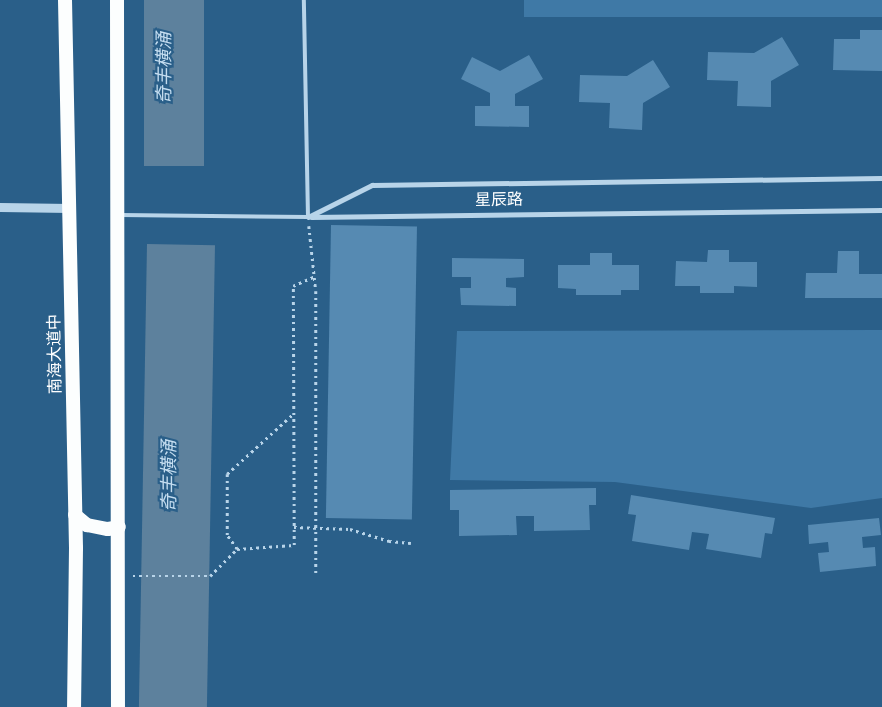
<!DOCTYPE html>
<meta charset="utf-8">
<style>
body{margin:0}
#map{position:relative;width:882px;height:707px;overflow:hidden;background:#2a5f89;font-family:Karla,"Noto Sans SC",sans-serif}
div>[style]{position:absolute}
.green>*{inset:0;background:#3f79a6;transform-origin:0 0}
.water>*{inset:0;background:#5d819d;transform-origin:0 0}
.building>*{inset:0;background:#568ab2;transform-origin:0 0}
.path>*{height:2.5px;margin-top:-1.25px;transform-origin:0;background:repeating-linear-gradient(90deg,#b8d4e9 0 2.5px,transparent 0 6.5px)}
.service>*{height:4px;margin:-2px;padding:0 2px;transform-origin:2px;border-radius:2px;background:#b8d4e9}
.minor>*{height:5px;margin:-2.5px;padding:0 2.5px;transform-origin:2.5px;border-radius:2.5px;background:#b8d4e9}
.tertiary>*{height:9px;margin:-4.5px;padding:0 4.5px;transform-origin:4.5px;border-radius:4.5px;background:#b8d4e9}
.trunk>*{height:14px;margin:-7px;padding:0 7px;transform-origin:7px;border-radius:7px;background:#fcfefe}
span{translate:-50% -50%;white-space:nowrap;text-align:center;line-height:1.15;-webkit-text-stroke:4.5px #2a5f89;paint-order:stroke}
.street-label{font-size:16px;color:#fff}
.water-label{font-size:18px;color:#c4ddf0;font-style:italic}
</style>
<div id="map">
<div class="green">
<div style="left:524px;top:0;width:358px;height:17px"></div>
<div style="clip-path:polygon(882px 330px,882px 498px,811px 508px,615px 482px,450px 480px,457px 331px)"></div>
</div>
<div class="water">
<div style="left:144px;top:0;width:60px;height:166px"></div>
<div style="left:147px;top:244px;width:68px;height:463px;rotate:1deg"></div>
</div>
<div class="building">
<div style="clip-path:polygon(860px 30px,882px 30px,882px 71px,833px 70px,834px 39px,860px 39px)"></div>
<div style="clip-path:polygon(782px 37px,799px 65px,771px 81px,771px 107px,737px 106px,738px 81px,707px 80px,708px 52px,754px 53px)"></div>
<div style="clip-path:polygon(529px 55px,543px 79px,515px 94px,515px 106px,529px 106px,529px 127px,475px 126px,475px 106px,490px 106px,490px 93px,461px 79px,472px 57px,500px 71px)"></div>
<div style="clip-path:polygon(653px 60px,670px 87px,643px 103px,642px 130px,609px 128px,610px 103px,579px 102px,580px 75px,627px 76px)"></div>
<div style="left:331px;top:225px;width:86px;height:293px;rotate:1deg"></div>
<div style="clip-path:polygon(708px 250px,729px 250px,729px 262px,757px 262px,757px 287px,734px 286px,734px 293px,700px 293px,700px 286px,675px 286px,676px 261px,707px 262px)"></div>
<div style="clip-path:polygon(838px 251px,859px 251px,859px 274px,882px 274px,882px 298px,805px 298px,806px 273px,837px 273px)"></div>
<div style="clip-path:polygon(590px 253px,612px 253px,612px 265px,639px 265px,639px 290px,621px 290px,621px 295px,576px 295px,576px 289px,558px 288px,558px 265px,590px 265px)"></div>
<div style="clip-path:polygon(452px 258px,524px 259px,524px 277px,506px 278px,506px 287px,516px 288px,516px 306px,461px 305px,460px 288px,471px 288px,471px 277px,452px 277px)"></div>
<div style="clip-path:polygon(596px 488px,596px 505px,589px 505px,590px 530px,534px 531px,534px 516px,516px 516px,517px 535px,459px 536px,459px 510px,450px 510px,450px 490px)"></div>
<div style="clip-path:polygon(631px 495px,775px 518px,772px 534px,765px 533px,761px 558px,706px 549px,709px 534px,692px 532px,689px 550px,632px 541px,636px 515px,628px 514px)"></div>
<div style="clip-path:polygon(879px 518px,881px 535px,862px 537px,863px 548px,875px 547px,876px 566px,820px 572px,818px 553px,829px 552px,828px 542px,809px 544px,808px 525px)"></div>
</div>
<div class="path">
<div style="left:309px;top:226px;width:65px;rotate:83.9deg"></div>
<div style="left:316px;top:291px;width:282px;rotate:90deg"></div>
<div style="left:294px;top:527px;width:56px;rotate:2deg"></div>
<div style="left:350px;top:529px;width:41px;rotate:17.1deg"></div>
<div style="left:389px;top:541px;width:22px;rotate:5deg"></div>
<div style="left:237px;top:549px;width:17px;rotate:-126deg"></div>
<div style="left:227px;top:535px;width:61px;rotate:-90deg"></div>
<div style="left:227px;top:474px;width:89px;rotate:-42.3deg"></div>
<div style="left:133px;top:576px;width:77px"></div>
<div style="left:210px;top:576px;width:38px;rotate:-45deg"></div>
<div style="left:237px;top:549px;width:57px;rotate:-4deg"></div>
<div style="left:294px;top:545px;width:259px;rotate:-90.2deg"></div>
<div style="left:293px;top:286px;width:24px;rotate:-24deg"></div>
</div>
<div class="service">
<div style="left:120px;top:215px;width:188px;rotate:0.6deg"></div>
<div style="left:308px;top:217px;width:217px;rotate:-91.1deg"></div>
</div>
<div class="minor">
<div style="left:308px;top:217px;width:72px;rotate:-26.6deg"></div>
<div style="left:372px;top:185px;width:510px;rotate:-0.79deg"></div>
<div style="left:311px;top:217px;width:571px;rotate:-0.7deg"></div>
</div>
<div class="tertiary">
<div style="left:0;top:207px;width:70px;rotate:0.8deg"></div>
</div>
<div class="trunk">
<div style="left:65px;top:0;width:548px;rotate:88.85deg"></div>
<div style="left:76px;top:548px;width:159px;rotate:90.7deg"></div>
<div style="left:117px;top:0;width:707px;rotate:89.92deg"></div>
<div style="left:75px;top:515px;width:16px;rotate:40deg"></div>
<div style="left:87px;top:525px;width:21px;rotate:11deg"></div>
<div style="left:108px;top:529px;width:11px;rotate:-10deg"></div>
</div>
<div class="street-label">
<span style="left:499px;top:200px;rotate:-1deg">星辰路</span>
<span style="left:55px;top:354px;rotate:-91deg">南海大道中</span>
</div>
<div class="water-label">
<span style="left:164px;top:68px;rotate:-90deg">奇丰横涌</span>
<span style="left:169px;top:476px;rotate:-90deg">奇丰横涌</span>
</div>
</div>
